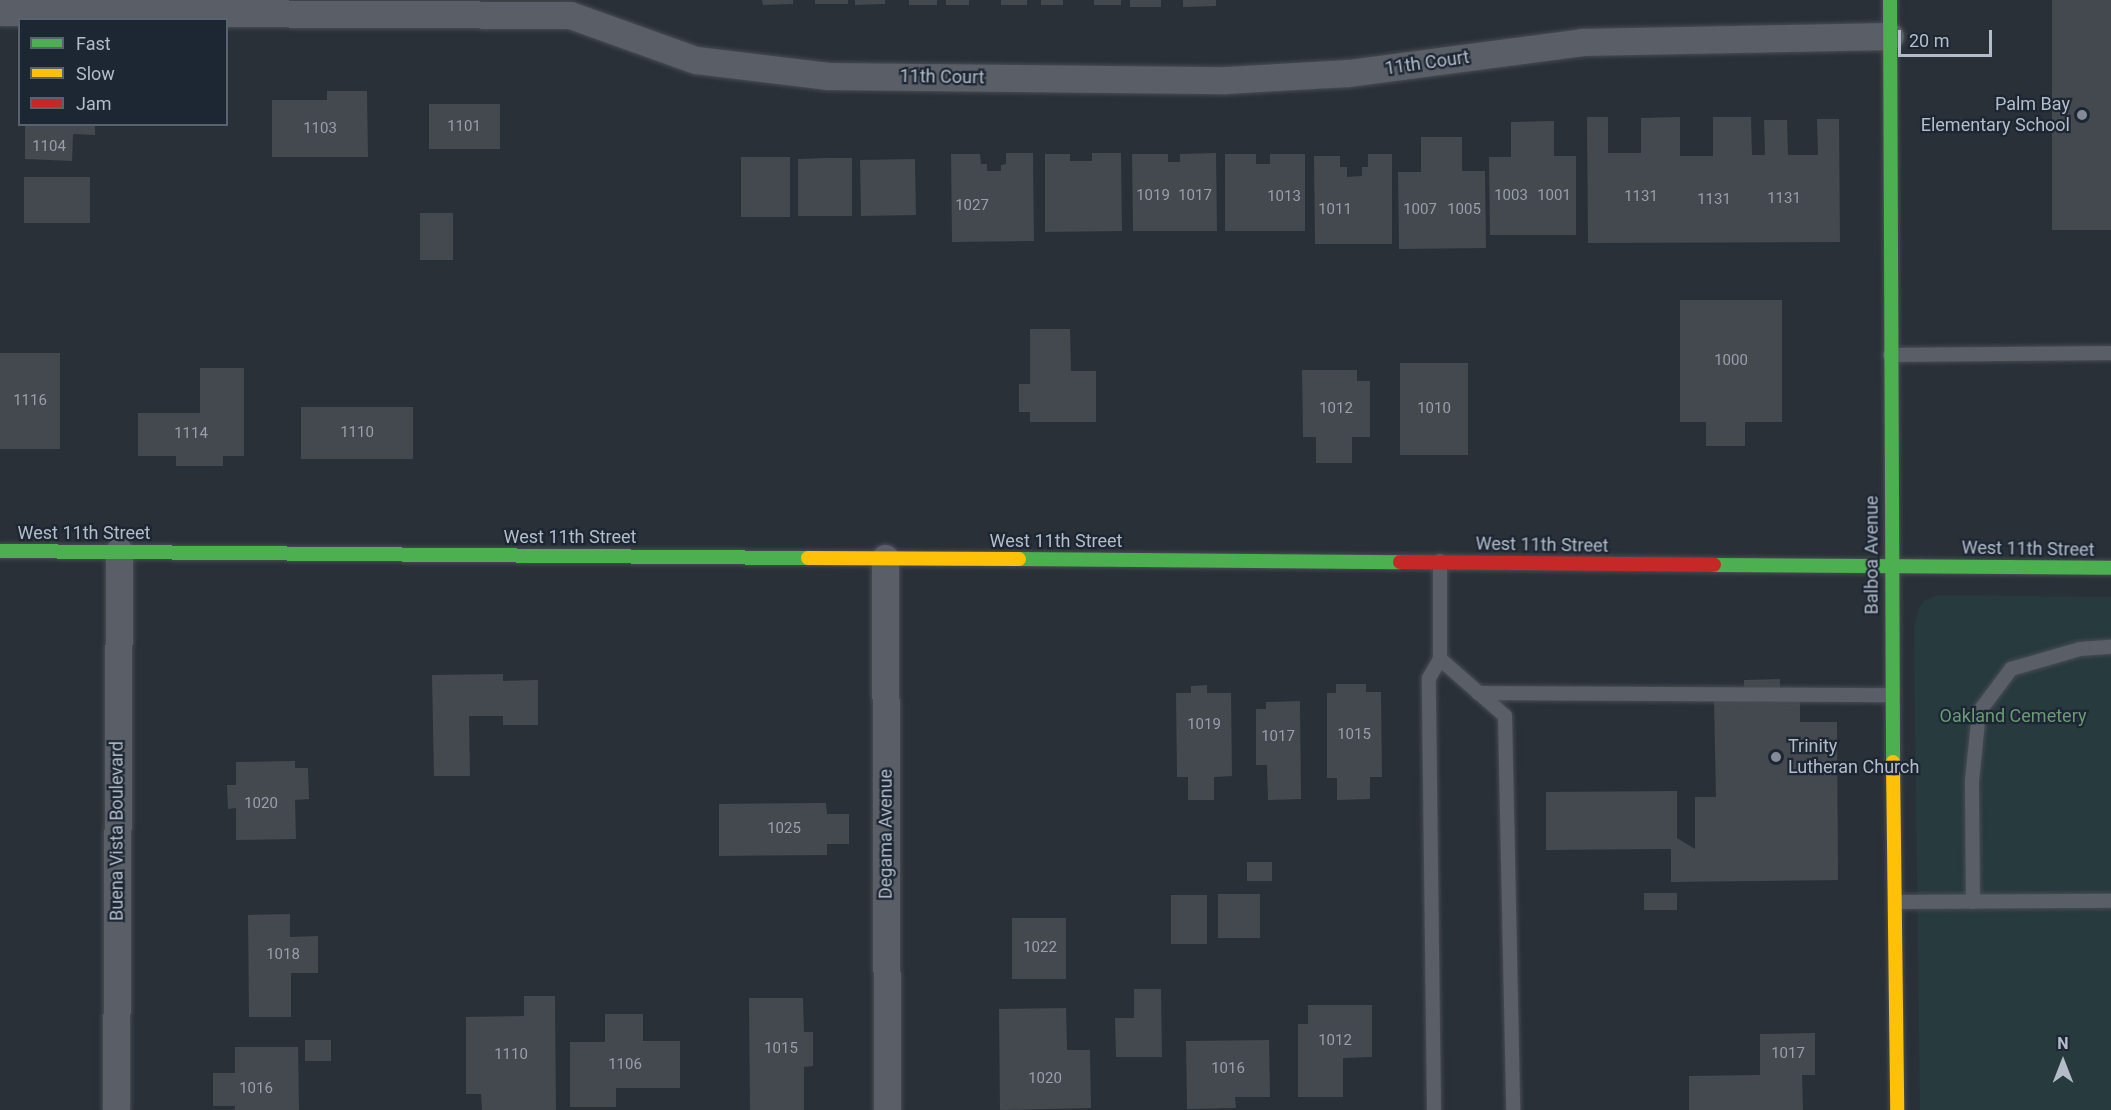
<!DOCTYPE html>
<style>
body{margin:0}
#map{position:relative;width:2111px;height:1110px;overflow:hidden;background:#2a3038;font-family:Roboto,sans-serif}
div>[style]{position:absolute}
.green>*{inset:0;background:#273a3e}
.building>*{inset:0;background:#444950;transform-origin:0 0}
.roads{filter:drop-shadow(0 0 2px #484c53) drop-shadow(0 0 2px #484c53)}
.lane>*{height:14px;margin:-7px;padding:0 7px;transform-origin:7px;border-radius:7px;background:#5a5e66}
.street>*{height:27px;margin:-13.5px;padding:0 13.5px;transform-origin:13.5px;border-radius:13.5px;background:#5a5e66}
.fast>*{height:14px;margin:-7px;padding:0 7px;transform-origin:7px;border-radius:7px;background:#4caf50}
.slow>*{height:14px;margin:-7px;padding:0 7px;transform-origin:7px;border-radius:7px;background:#ffc107}
.jam>*{height:14px;margin:-7px;padding:0 7px;transform-origin:7px;border-radius:7px;background:#c62828}
.dots>*{width:16px;height:16px;translate:-50% -50%;box-sizing:border-box;border:3px solid #1d2633;border-radius:50%}
span{translate:-50% -50%;white-space:nowrap;text-align:center;line-height:1.15;-webkit-text-stroke:4.5px #1d2633;paint-order:stroke}
.number-label{font-size:15px;color:#989fab}
.number-label span{-webkit-text-stroke-width:0}
.street-label{font-size:18px;color:#b4bcc9}
.poi-label{font-size:18px;color:#b4bcc9}
.right{translate:-100% -50%;text-align:right}
.left{translate:0 -50%;text-align:left}
.park-label{font-size:18px;color:#6b9a76}
.legend{position:absolute;left:18px;top:18px;width:210px;height:108px;box-sizing:border-box;background:#1d2633;border:2px solid #59626f;margin:0;padding:8px 10px;list-style:none;font-size:18px;color:#b4bcc9}
.legend li{display:flex;align-items:center;gap:12px;height:30px}
.legend b{width:30px;border:2px solid #59626f}
.north{position:absolute;left:2033px;top:1032px;width:60px;height:60px;-webkit-text-stroke:4px #1d2633;paint-order:stroke;rotate:0deg;font-size:16px;font-weight:700;line-height:24px;text-align:center;color:#b4bcc9}
.north::after{content:'';display:block;margin:auto;width:21px;height:27px;background:#b4bcc9;clip-path:polygon(50% 0,100% 100%,50% 72%,0 100%)}
.scale{position:absolute;left:1898px;top:30px;width:94px;height:27px;box-sizing:border-box;border:3px solid #b4bcc9;border-top:0;padding-left:8px;font-size:18px;line-height:21px;white-space:nowrap;color:#b4bcc9;-webkit-text-stroke:4px #1d2633;paint-order:stroke}
</style>
<div id="map">
<div class="green">
<div style="clip-path:polygon(1939px 595px,2111px 597px,2111px 1110px,1920px 1110px,1914px 627px,1919px 608px,1925px 600px)"></div>
</div>
<div class="building">
<div style="clip-path:polygon(762px 0,793px 0,793px 4px,763px 5px)"></div>
<div style="left:815px;top:0;width:33px;height:4px"></div>
<div style="clip-path:polygon(855px 0,885px 0,885px 4px,855px 5px)"></div>
<div style="left:909px;top:0;width:28px;height:5px"></div>
<div style="left:946px;top:0;width:23px;height:5px"></div>
<div style="left:1001px;top:0;width:26px;height:5px"></div>
<div style="left:1041px;top:0;width:22px;height:5px"></div>
<div style="left:1094px;top:0;width:27px;height:5px"></div>
<div style="left:1130px;top:0;width:31px;height:7px"></div>
<div style="clip-path:polygon(1183px 0,1216px 0,1216px 6px,1183px 7px)"></div>
<div style="left:2052px;top:0;width:59px;height:230px"></div>
<div style="clip-path:polygon(327px 91px,367px 91px,368px 157px,272px 157px,272px 100px,327px 100px)"></div>
<div style="left:429px;top:104px;width:71px;height:45px"></div>
<div style="clip-path:polygon(1587px 117px,1608px 117px,1608px 153px,1641px 153px,1641px 118px,1680px 117px,1680px 156px,1713px 156px,1713px 117px,1751px 117px,1752px 155px,1765px 155px,1764px 120px,1787px 120px,1788px 155px,1818px 155px,1817px 119px,1839px 119px,1840px 242px,1588px 243px)"></div>
<div style="clip-path:polygon(1554px 121px,1554px 156px,1576px 156px,1576px 235px,1490px 235px,1489px 157px,1511px 157px,1511px 122px)"></div>
<div style="clip-path:polygon(25px 124px,95px 124px,95px 135px,73px 134px,72px 161px,25px 159px)"></div>
<div style="clip-path:polygon(1421px 137px,1462px 137px,1462px 171px,1485px 171px,1486px 248px,1399px 249px,1398px 172px,1421px 172px)"></div>
<div style="clip-path:polygon(1006px 153px,1033px 153px,1034px 241px,952px 242px,951px 154px,980px 154px,981px 164px,987px 164px,987px 171px,1001px 171px,1001px 165px,1006px 164px)"></div>
<div style="clip-path:polygon(1092px 153px,1121px 153px,1122px 231px,1045px 232px,1045px 154px,1070px 154px,1070px 161px,1092px 161px)"></div>
<div style="clip-path:polygon(1216px 153px,1217px 231px,1133px 231px,1132px 154px,1168px 154px,1168px 162px,1180px 162px,1180px 154px)"></div>
<div style="clip-path:polygon(1225px 154px,1256px 154px,1256px 164px,1270px 164px,1270px 154px,1305px 154px,1305px 231px,1225px 231px)"></div>
<div style="clip-path:polygon(1368px 154px,1392px 154px,1392px 244px,1315px 244px,1314px 156px,1340px 156px,1340px 167px,1347px 167px,1347px 177px,1362px 176px,1362px 167px,1368px 167px)"></div>
<div style="left:790px;top:157px;width:60px;height:49px;rotate:90deg"></div>
<div style="clip-path:polygon(826px 158px,852px 158px,852px 216px,798px 216px,798px 159px)"></div>
<div style="left:915px;top:159px;width:56px;height:55px;rotate:89deg"></div>
<div style="left:24px;top:177px;width:66px;height:46px"></div>
<div style="left:420px;top:213px;width:33px;height:47px"></div>
<div style="clip-path:polygon(1680px 300px,1782px 300px,1782px 422px,1745px 422px,1745px 446px,1706px 446px,1706px 422px,1680px 422px)"></div>
<div style="clip-path:polygon(1030px 329px,1070px 329px,1071px 371px,1096px 371px,1096px 422px,1030px 422px,1030px 412px,1019px 412px,1019px 384px,1030px 384px)"></div>
<div style="left:0;top:353px;width:60px;height:96px"></div>
<div style="left:1400px;top:363px;width:68px;height:92px"></div>
<div style="clip-path:polygon(200px 368px,244px 368px,244px 456px,223px 456px,223px 466px,176px 466px,176px 456px,138px 456px,138px 413px,200px 413px)"></div>
<div style="clip-path:polygon(1302px 370px,1357px 370px,1357px 381px,1370px 381px,1370px 437px,1352px 437px,1352px 463px,1316px 463px,1316px 437px,1303px 437px)"></div>
<div style="left:301px;top:407px;width:112px;height:52px"></div>
<div style="clip-path:polygon(503px 674px,503px 681px,538px 680px,538px 725px,503px 725px,503px 716px,469px 716px,470px 776px,434px 776px,432px 675px)"></div>
<div style="clip-path:polygon(1780px 679px,1780px 700px,1800px 700px,1800px 722px,1837px 722px,1838px 880px,1671px 882px,1671px 849px,1546px 850px,1546px 792px,1677px 791px,1677px 838px,1695px 849px,1695px 797px,1716px 797px,1714px 701px,1744px 701px,1744px 680px)"></div>
<div style="clip-path:polygon(1336px 684px,1366px 684px,1366px 692px,1381px 692px,1382px 777px,1370px 777px,1370px 799px,1337px 800px,1337px 778px,1327px 778px,1327px 693px,1336px 693px)"></div>
<div style="clip-path:polygon(1207px 685px,1207px 693px,1231px 693px,1232px 776px,1214px 777px,1214px 800px,1188px 800px,1188px 777px,1177px 777px,1176px 693px,1191px 693px,1191px 686px)"></div>
<div style="clip-path:polygon(1300px 701px,1301px 799px,1268px 800px,1267px 765px,1256px 765px,1256px 709px,1266px 709px,1266px 702px)"></div>
<div style="clip-path:polygon(295px 761px,295px 768px,308px 768px,309px 799px,295px 800px,296px 839px,236px 840px,236px 808px,228px 809px,227px 785px,236px 785px,236px 762px)"></div>
<div style="clip-path:polygon(826px 803px,827px 814px,849px 814px,849px 844px,827px 844px,827px 855px,719px 856px,719px 804px)"></div>
<div style="left:1247px;top:862px;width:25px;height:19px"></div>
<div style="left:1644px;top:893px;width:33px;height:17px"></div>
<div style="left:1218px;top:894px;width:42px;height:44px"></div>
<div style="left:1171px;top:895px;width:36px;height:49px"></div>
<div style="clip-path:polygon(290px 914px,290px 937px,318px 936px,318px 973px,291px 973px,291px 1017px,249px 1017px,248px 915px)"></div>
<div style="left:1012px;top:918px;width:54px;height:61px"></div>
<div style="clip-path:polygon(1134px 989px,1161px 989px,1162px 1057px,1116px 1057px,1115px 1018px,1134px 1018px)"></div>
<div style="clip-path:polygon(524px 996px,555px 996px,556px 1110px,482px 1110px,481px 1094px,466px 1094px,466px 1017px,524px 1016px)"></div>
<div style="clip-path:polygon(749px 998px,803px 998px,804px 1032px,813px 1032px,813px 1066px,804px 1067px,804px 1110px,750px 1110px)"></div>
<div style="clip-path:polygon(1308px 1005px,1372px 1005px,1372px 1057px,1343px 1058px,1343px 1097px,1298px 1097px,1298px 1024px,1308px 1024px)"></div>
<div style="clip-path:polygon(1066px 1008px,1067px 1050px,1090px 1050px,1091px 1108px,1000px 1110px,999px 1009px)"></div>
<div style="clip-path:polygon(605px 1014px,643px 1014px,643px 1041px,680px 1041px,680px 1088px,616px 1088px,616px 1107px,570px 1107px,570px 1042px,605px 1042px)"></div>
<div style="clip-path:polygon(1815px 1033px,1815px 1075px,1802px 1075px,1803px 1110px,1689px 1110px,1689px 1076px,1760px 1075px,1760px 1034px)"></div>
<div style="left:305px;top:1040px;width:26px;height:21px"></div>
<div style="clip-path:polygon(1269px 1040px,1270px 1097px,1235px 1097px,1236px 1108px,1187px 1109px,1186px 1041px)"></div>
<div style="clip-path:polygon(235px 1047px,298px 1047px,299px 1110px,235px 1110px,235px 1106px,213px 1106px,213px 1073px,235px 1073px)"></div>
</div>
<div class="roads">
<div class="lane">
<div style="left:1890px;top:355px;width:221px;rotate:-0.5deg"></div>
<div style="left:1440px;top:659px;width:86px;rotate:41.2deg"></div>
<div style="left:1505px;top:716px;width:394px;rotate:88.8deg"></div>
<div style="left:1478px;top:693px;width:413px;rotate:0.3deg"></div>
<div style="left:1895px;top:902px;width:216px;rotate:-0.3deg"></div>
<div style="left:1973px;top:902px;width:121px;rotate:-90.5deg"></div>
<div style="left:1972px;top:781px;width:69px;rotate:-84.2deg"></div>
<div style="left:1979px;top:712px;width:54px;rotate:-53.3deg"></div>
<div style="left:2011px;top:669px;width:72px;rotate:-16.2deg"></div>
<div style="left:2080px;top:649px;width:31px;rotate:-4deg"></div>
<div style="left:1434px;top:1110px;width:432px;rotate:-90.7deg"></div>
<div style="left:1429px;top:678px;width:22px;rotate:-60deg"></div>
<div style="left:1440px;top:659px;width:98px;rotate:-90deg"></div>
</div>
<div class="street">
<div style="left:0;top:12px;width:570px;rotate:0.3deg"></div>
<div style="left:570px;top:15px;width:134px;rotate:19.7deg"></div>
<div style="left:696px;top:60px;width:133px;rotate:6.9deg"></div>
<div style="left:828px;top:76px;width:398px;rotate:0.6deg"></div>
<div style="left:1226px;top:80px;width:122px;rotate:-3.3deg"></div>
<div style="left:1348px;top:73px;width:236px;rotate:-7.5deg"></div>
<div style="left:1582px;top:42px;width:308px;rotate:-1.1deg"></div>
<div style="left:885px;top:558px;width:552px;rotate:89.79deg"></div>
<div style="left:116px;top:1110px;width:559px;rotate:-89.69deg"></div>
</div>
<div class="fast">
<div style="left:1890px;top:0;width:762px;rotate:89.77deg"></div>
<div style="left:0;top:551px;width:808px;rotate:0.5deg"></div>
<div style="left:1019px;top:559px;width:381px;rotate:0.5deg"></div>
<div style="left:1714px;top:565px;width:397px;rotate:0.4deg"></div>
</div>
<div class="slow">
<div style="left:808px;top:558px;width:211px;rotate:0.3deg"></div>
<div style="left:1893px;top:762px;width:348px;rotate:89.3deg"></div>
</div>
<div class="jam">
<div style="left:1400px;top:562px;width:314px;rotate:0.5deg"></div>
</div>
</div>
<div class="dots">
<div style="left:2082px;top:115px;background:#848b96"></div>
<div style="left:1776px;top:757px;background:#848b96"></div>
</div>
<div class="number-label">
<span style="left:464px;top:127px">1101</span>
<span style="left:320px;top:129px">1103</span>
<span style="left:49px;top:147px">1104</span>
<span style="left:1153px;top:196px">1019</span>
<span style="left:1195px;top:196px">1017</span>
<span style="left:1511px;top:196px">1003</span>
<span style="left:1554px;top:196px">1001</span>
<span style="left:1284px;top:197px">1013</span>
<span style="left:1641px;top:197px">1131</span>
<span style="left:1784px;top:199px">1131</span>
<span style="left:1714px;top:200px">1131</span>
<span style="left:972px;top:206px">1027</span>
<span style="left:1335px;top:210px">1011</span>
<span style="left:1420px;top:210px">1007</span>
<span style="left:1464px;top:210px">1005</span>
<span style="left:1731px;top:361px">1000</span>
<span style="left:30px;top:401px">1116</span>
<span style="left:1336px;top:409px">1012</span>
<span style="left:1434px;top:409px">1010</span>
<span style="left:357px;top:433px">1110</span>
<span style="left:191px;top:434px">1114</span>
<span style="left:1204px;top:725px">1019</span>
<span style="left:1354px;top:735px">1015</span>
<span style="left:1278px;top:737px">1017</span>
<span style="left:261px;top:804px">1020</span>
<span style="left:784px;top:829px">1025</span>
<span style="left:1040px;top:948px">1022</span>
<span style="left:283px;top:955px">1018</span>
<span style="left:1335px;top:1041px">1012</span>
<span style="left:781px;top:1049px">1015</span>
<span style="left:1788px;top:1054px">1017</span>
<span style="left:511px;top:1055px">1110</span>
<span style="left:625px;top:1065px">1106</span>
<span style="left:1228px;top:1069px">1016</span>
<span style="left:1045px;top:1079px">1020</span>
<span style="left:256px;top:1089px">1016</span>
</div>
<div class="street-label">
<span style="left:1427px;top:63px;rotate:-8deg">11th Court</span>
<span style="left:942px;top:77px;rotate:1deg">11th Court</span>
<span style="left:84px;top:533px">West 11th Street</span>
<span style="left:570px;top:537px">West 11th Street</span>
<span style="left:1056px;top:541px">West 11th Street</span>
<span style="left:1542px;top:545px;rotate:1deg">West 11th Street</span>
<span style="left:2028px;top:549px;rotate:1deg">West 11th Street</span>
<span style="left:1872px;top:555px;rotate:-90deg">Balboa Avenue</span>
<span style="left:117px;top:831px;rotate:-90deg">Buena Vista Boulevard</span>
<span style="left:886px;top:834px;rotate:-90deg">Degama Avenue</span>
</div>
<div class="poi-label">
<span class="right" style="left:2070px;top:115px">Palm Bay<br>Elementary School</span>
<span class="left" style="left:1788px;top:757px">Trinity<br>Lutheran Church</span>
</div>
<div class="park-label">
<span style="left:2013px;top:716px">Oakland Cemetery</span>
</div>
<ul class="legend">
<li><b style="height:8px;background:#4caf50"></b>Fast</li>
<li><b style="height:8px;background:#ffc107"></b>Slow</li>
<li><b style="height:8px;background:#c62828"></b>Jam</li>
</ul>
<div class="north">N</div>
<div class="scale">20 m</div>
</div>
